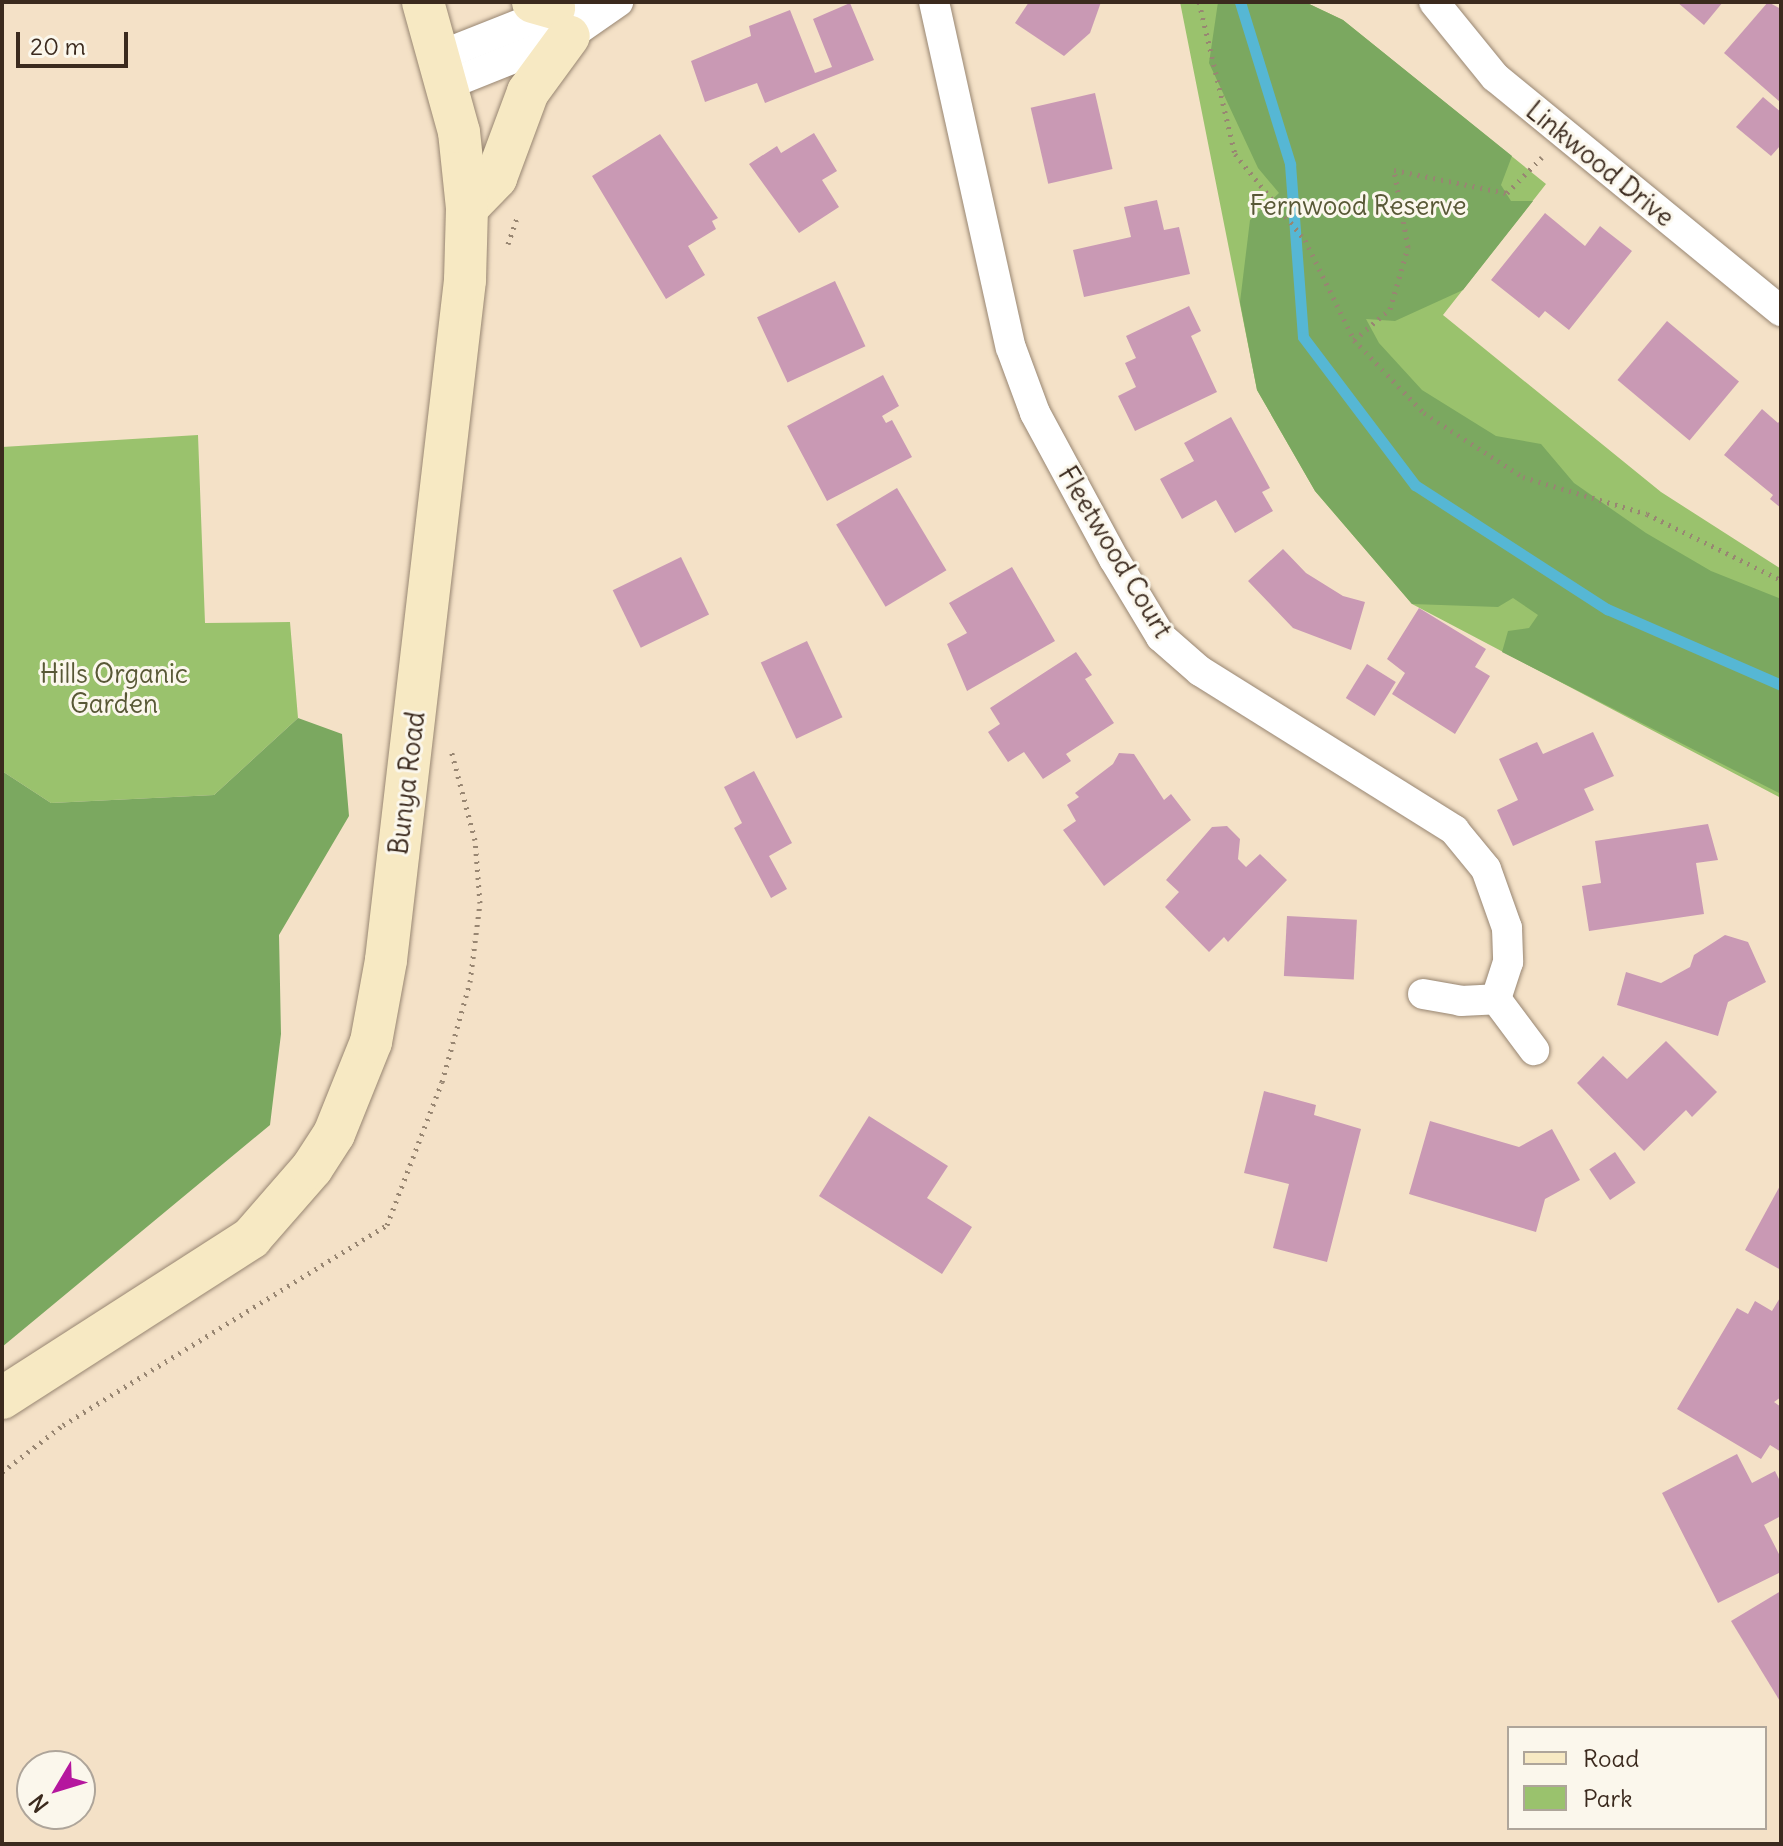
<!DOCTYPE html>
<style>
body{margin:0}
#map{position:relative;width:1783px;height:1846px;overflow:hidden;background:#f4e1c7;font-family:Delius,sans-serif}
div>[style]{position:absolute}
.green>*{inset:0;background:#9ac26d}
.forest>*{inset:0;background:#7ba860}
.stream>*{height:11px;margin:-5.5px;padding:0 5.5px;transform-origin:5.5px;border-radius:5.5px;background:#56b7d4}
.building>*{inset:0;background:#c999b4;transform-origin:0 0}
.path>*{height:5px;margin-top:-2.5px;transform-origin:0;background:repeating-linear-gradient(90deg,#988672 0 2px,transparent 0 8px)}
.roads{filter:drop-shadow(0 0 2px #988672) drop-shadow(0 0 2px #988672)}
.street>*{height:30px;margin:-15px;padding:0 15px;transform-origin:15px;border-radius:15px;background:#fff}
.secondary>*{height:42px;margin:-21px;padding:0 21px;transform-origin:21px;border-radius:21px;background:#f7e9c3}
span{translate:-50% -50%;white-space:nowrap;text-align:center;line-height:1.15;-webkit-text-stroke:6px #fbf7ec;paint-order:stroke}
.street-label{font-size:26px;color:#3b2a1e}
.park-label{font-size:26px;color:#585836}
.frame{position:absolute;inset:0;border:4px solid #3b2a1e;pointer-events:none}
.legend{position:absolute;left:1507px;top:1726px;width:260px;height:104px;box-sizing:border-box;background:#fbf7ec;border:2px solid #aea59a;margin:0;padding:10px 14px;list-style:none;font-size:24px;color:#3b2a1e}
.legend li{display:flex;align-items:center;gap:16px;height:40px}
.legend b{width:40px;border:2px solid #aea59a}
.north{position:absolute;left:16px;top:1750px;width:80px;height:80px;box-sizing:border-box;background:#fbf7ec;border:2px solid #aea59a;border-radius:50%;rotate:232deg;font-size:22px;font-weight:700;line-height:32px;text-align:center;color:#3b2a1e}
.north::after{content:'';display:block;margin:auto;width:28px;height:36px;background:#b5179e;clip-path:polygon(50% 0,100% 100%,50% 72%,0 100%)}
.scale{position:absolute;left:16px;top:32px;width:112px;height:36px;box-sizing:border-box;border:4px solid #3b2a1e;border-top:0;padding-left:10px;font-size:24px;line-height:28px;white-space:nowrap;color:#3b2a1e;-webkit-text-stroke:6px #fbf7ec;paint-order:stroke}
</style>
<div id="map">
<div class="green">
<div style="clip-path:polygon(1180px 2px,1305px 2px,1343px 20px,1546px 184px,1443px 315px,1661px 492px,1781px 569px,1781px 798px,1412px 604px,1315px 491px,1257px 390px)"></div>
<div style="clip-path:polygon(198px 435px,205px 623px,290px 622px,298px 718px,214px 795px,51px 803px,2px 771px,2px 447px)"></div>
</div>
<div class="forest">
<div style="clip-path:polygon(1218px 2px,1305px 2px,1343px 20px,1512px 156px,1501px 185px,1511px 201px,1533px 201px,1463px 290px,1395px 321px,1366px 319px,1379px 343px,1422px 390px,1496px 436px,1541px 444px,1574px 483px,1646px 533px,1711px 571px,1781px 599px,1781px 794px,1502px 652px,1508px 631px,1529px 628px,1538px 615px,1513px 598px,1498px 607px,1412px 604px,1315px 491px,1257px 390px,1240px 302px,1250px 220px,1279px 193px,1258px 168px,1209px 63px)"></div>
<div style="clip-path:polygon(298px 718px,342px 734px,349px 816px,279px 935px,281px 1034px,270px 1125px,2px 1347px,2px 771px,51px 803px,214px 795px)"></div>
</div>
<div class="stream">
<div style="left:1240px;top:2px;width:170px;rotate:72.8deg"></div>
<div style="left:1290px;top:164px;width:173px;rotate:85.7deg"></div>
<div style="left:1303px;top:337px;width:186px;rotate:52.9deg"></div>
<div style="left:1415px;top:485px;width:229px;rotate:32.9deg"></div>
<div style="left:1607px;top:609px;width:190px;rotate:23.6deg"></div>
</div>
<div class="building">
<div style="clip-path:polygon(1029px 2px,1101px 2px,1090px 33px,1064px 56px,1015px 23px)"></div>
<div style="clip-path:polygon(1677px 2px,1723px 2px,1704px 25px)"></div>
<div style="clip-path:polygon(1768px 2px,1781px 9px,1781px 103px,1724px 53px)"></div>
<div style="clip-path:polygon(850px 3px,874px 60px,765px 103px,757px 83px,705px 102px,691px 61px,751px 36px,749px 26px,790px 10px,815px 73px,832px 67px,813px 19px)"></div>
<div style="left:1095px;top:93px;width:78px;height:66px;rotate:77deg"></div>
<div style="clip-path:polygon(1763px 97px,1781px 112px,1781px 145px,1771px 156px,1736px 127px)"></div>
<div style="clip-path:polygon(814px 133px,837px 171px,822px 180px,839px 207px,799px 233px,749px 164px,777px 146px,781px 153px)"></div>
<div style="clip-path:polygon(660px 134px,718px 218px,712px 221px,716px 229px,688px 246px,705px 275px,666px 299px,592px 176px)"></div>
<div style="clip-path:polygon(1157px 200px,1164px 230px,1179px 227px,1190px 274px,1084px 297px,1073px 250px,1131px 237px,1124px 207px)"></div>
<div style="clip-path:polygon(1545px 213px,1585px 246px,1600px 226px,1632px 251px,1569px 330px,1545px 311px,1539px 318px,1491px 280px)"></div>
<div style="left:835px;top:281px;width:72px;height:86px;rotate:65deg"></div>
<div style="clip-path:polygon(1189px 306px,1201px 331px,1191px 336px,1217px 392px,1135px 431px,1118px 396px,1136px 387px,1125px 363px,1136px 358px,1126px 336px)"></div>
<div style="left:1667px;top:321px;width:94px;height:77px;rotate:40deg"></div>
<div style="clip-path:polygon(883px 375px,899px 406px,882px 416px,886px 423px,892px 420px,912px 457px,827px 501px,787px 426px)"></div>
<div style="clip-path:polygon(1762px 409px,1778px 423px,1781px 419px,1781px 508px,1770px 499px,1773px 495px,1724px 455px)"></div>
<div style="clip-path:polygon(1231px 417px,1270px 488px,1262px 492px,1273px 511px,1235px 533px,1216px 500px,1182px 519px,1160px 479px,1194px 461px,1184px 443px)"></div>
<div style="left:897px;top:488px;width:96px;height:71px;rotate:59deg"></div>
<div style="clip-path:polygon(1283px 549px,1306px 573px,1343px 596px,1365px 602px,1351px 650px,1293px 628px,1248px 581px)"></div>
<div style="left:681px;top:557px;width:64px;height:76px;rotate:64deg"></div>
<div style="clip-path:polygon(1012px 567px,1055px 641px,967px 691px,947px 644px,967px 633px,949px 603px)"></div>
<div style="clip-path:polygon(1419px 608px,1486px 649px,1475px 667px,1490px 676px,1455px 734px,1392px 694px,1405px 673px,1387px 659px)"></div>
<div style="left:807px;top:641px;width:84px;height:51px;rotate:65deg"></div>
<div style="clip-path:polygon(1076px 652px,1092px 675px,1085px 679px,1114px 723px,1066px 754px,1071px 761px,1043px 779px,1024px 752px,1008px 762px,988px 732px,1000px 724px,990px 708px)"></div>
<div style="left:1367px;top:664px;width:34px;height:40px;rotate:32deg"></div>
<div style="clip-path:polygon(1593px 732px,1614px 776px,1584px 789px,1594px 810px,1513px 846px,1497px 810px,1518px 800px,1499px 759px,1537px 742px,1543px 754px)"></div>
<div style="clip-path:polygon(1119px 753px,1134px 754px,1164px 800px,1171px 794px,1191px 820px,1104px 886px,1063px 830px,1076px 821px,1067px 805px,1079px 797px,1075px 793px,1113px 764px)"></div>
<div style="clip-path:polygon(754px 771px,792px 843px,769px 856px,787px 889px,771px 898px,734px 828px,742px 823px,724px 787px)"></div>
<div style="clip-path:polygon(1708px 824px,1718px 860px,1696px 863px,1704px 914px,1589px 931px,1582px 886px,1601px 883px,1595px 841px)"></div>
<div style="clip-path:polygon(1227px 826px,1240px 839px,1238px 859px,1246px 867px,1260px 854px,1287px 880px,1228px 942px,1224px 937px,1209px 952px,1165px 907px,1179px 892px,1166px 880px,1212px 827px)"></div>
<div style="left:1287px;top:916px;width:70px;height:60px;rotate:3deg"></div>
<div style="clip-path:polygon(1725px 935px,1748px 942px,1766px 982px,1728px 1002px,1718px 1036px,1617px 1005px,1626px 972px,1661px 983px,1690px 967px,1694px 955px)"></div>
<div style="clip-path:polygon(1666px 1041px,1717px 1092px,1692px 1117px,1686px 1110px,1644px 1151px,1577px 1083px,1603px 1056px,1627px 1079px)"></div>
<div style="clip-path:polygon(1264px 1091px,1316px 1105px,1314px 1115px,1361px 1129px,1327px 1262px,1273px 1248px,1289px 1184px,1244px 1173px)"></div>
<div style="clip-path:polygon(869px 1116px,948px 1166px,927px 1198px,972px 1227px,942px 1274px,819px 1196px)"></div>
<div style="clip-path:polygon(1430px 1121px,1519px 1147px,1552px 1129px,1580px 1180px,1545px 1199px,1536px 1232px,1409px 1194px)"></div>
<div style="left:1615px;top:1152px;width:37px;height:31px;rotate:56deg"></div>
<div style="clip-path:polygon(1781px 1184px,1781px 1270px,1745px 1250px)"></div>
<div style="clip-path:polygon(1781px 1296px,1781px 1397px,1774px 1402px,1781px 1407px,1781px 1452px,1770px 1445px,1761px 1459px,1677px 1409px,1737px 1308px,1748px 1314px,1755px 1301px,1772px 1311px)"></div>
<div style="clip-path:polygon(1737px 1454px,1752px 1483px,1775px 1471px,1781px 1483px,1781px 1516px,1764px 1525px,1781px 1558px,1781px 1572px,1718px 1603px,1662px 1493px)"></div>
<div style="clip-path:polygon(1781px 1591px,1781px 1703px,1731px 1621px)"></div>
</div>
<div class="path">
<div style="left:1199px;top:2px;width:156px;rotate:76.7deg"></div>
<div style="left:1235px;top:154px;width:111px;rotate:50.9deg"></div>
<div style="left:1305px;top:240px;width:111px;rotate:63.9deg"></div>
<div style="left:1354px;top:340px;width:101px;rotate:46.2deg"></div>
<div style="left:1424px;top:413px;width:118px;rotate:32.9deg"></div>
<div style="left:1523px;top:477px;width:129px;rotate:16.6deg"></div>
<div style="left:1647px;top:514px;width:149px;rotate:26.2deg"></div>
<div style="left:508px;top:244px;width:31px;rotate:-71deg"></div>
<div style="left:1354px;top:340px;width:48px;rotate:-40.7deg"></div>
<div style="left:1390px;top:309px;width:65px;rotate:-73.8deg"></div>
<div style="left:1408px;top:247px;width:78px;rotate:-100.3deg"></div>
<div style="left:1394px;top:170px;width:115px;rotate:11.5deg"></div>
<div style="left:1507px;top:193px;width:50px;rotate:-45.8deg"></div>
<div style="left:2px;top:1472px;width:77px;rotate:-37.6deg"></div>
<div style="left:63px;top:1425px;width:381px;rotate:-31.7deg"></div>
<div style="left:387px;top:1225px;width:153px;rotate:-69deg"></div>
<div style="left:442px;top:1082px;width:104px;rotate:-74.4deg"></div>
<div style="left:470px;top:982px;width:80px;rotate:-82.8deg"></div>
<div style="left:480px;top:903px;width:63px;rotate:-94.5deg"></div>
<div style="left:475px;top:840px;width:93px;rotate:-104.9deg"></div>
</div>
<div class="roads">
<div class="street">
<div style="left:934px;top:2px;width:354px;rotate:77.5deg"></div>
<div style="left:1011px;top:348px;width:69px;rotate:69.7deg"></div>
<div style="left:1035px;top:413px;width:166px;rotate:61.6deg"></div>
<div style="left:1114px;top:559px;width:91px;rotate:58.9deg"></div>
<div style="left:1161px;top:637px;width:52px;rotate:41.1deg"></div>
<div style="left:1200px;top:671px;width:300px;rotate:32deg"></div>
<div style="left:1454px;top:830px;width:50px;rotate:50.6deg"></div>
<div style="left:1486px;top:869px;width:63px;rotate:70.4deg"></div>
<div style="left:1507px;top:928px;width:34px;rotate:88deg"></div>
<div style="left:1508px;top:962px;width:39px;rotate:108deg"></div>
<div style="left:1434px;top:2px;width:97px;rotate:50.9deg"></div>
<div style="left:1495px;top:77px;width:370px;rotate:39.3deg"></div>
<div style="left:442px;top:55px;width:144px;rotate:-21.6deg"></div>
<div style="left:449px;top:84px;width:129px;rotate:-21.8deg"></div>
<div style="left:569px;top:36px;width:60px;rotate:-34.8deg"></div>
<div style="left:1423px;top:994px;width:39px;rotate:10deg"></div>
<div style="left:1461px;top:1001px;width:35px;rotate:-3deg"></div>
<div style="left:1496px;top:999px;width:64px;rotate:53.3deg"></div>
</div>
<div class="secondary">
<div style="left:533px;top:2px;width:22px;rotate:16deg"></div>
<div style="left:467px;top:208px;width:42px;rotate:-46deg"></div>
<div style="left:496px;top:178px;width:92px;rotate:-69.6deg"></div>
<div style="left:528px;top:92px;width:69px;rotate:-53.8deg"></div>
<div style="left:2px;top:1398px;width:296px;rotate:-32.7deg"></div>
<div style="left:251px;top:1238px;width:93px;rotate:-48.9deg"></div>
<div style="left:312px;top:1168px;width:40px;rotate:-57.1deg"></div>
<div style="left:334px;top:1134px;width:99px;rotate:-68.1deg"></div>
<div style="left:371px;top:1042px;width:83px;rotate:-79.6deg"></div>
<div style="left:386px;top:960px;width:685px;rotate:-83.37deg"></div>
<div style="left:465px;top:280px;width:72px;rotate:-88.4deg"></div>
<div style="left:467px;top:208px;width:76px;rotate:-96deg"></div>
<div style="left:459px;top:132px;width:135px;rotate:-105.5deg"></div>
</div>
</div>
<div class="street-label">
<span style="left:1600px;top:164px;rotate:39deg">Linkwood Drive</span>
<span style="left:1115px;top:552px;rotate:59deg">Fleetwood Court</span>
<span style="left:407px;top:783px;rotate:-83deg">Bunya Road</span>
</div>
<div class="park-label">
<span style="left:1358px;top:206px">Fernwood Reserve</span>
<span style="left:114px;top:689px">Hills Organic<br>Garden</span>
</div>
<div class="frame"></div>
<ul class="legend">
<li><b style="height:10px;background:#f7e9c3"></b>Road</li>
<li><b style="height:22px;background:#9ac26d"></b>Park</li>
</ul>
<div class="north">N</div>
<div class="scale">20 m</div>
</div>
